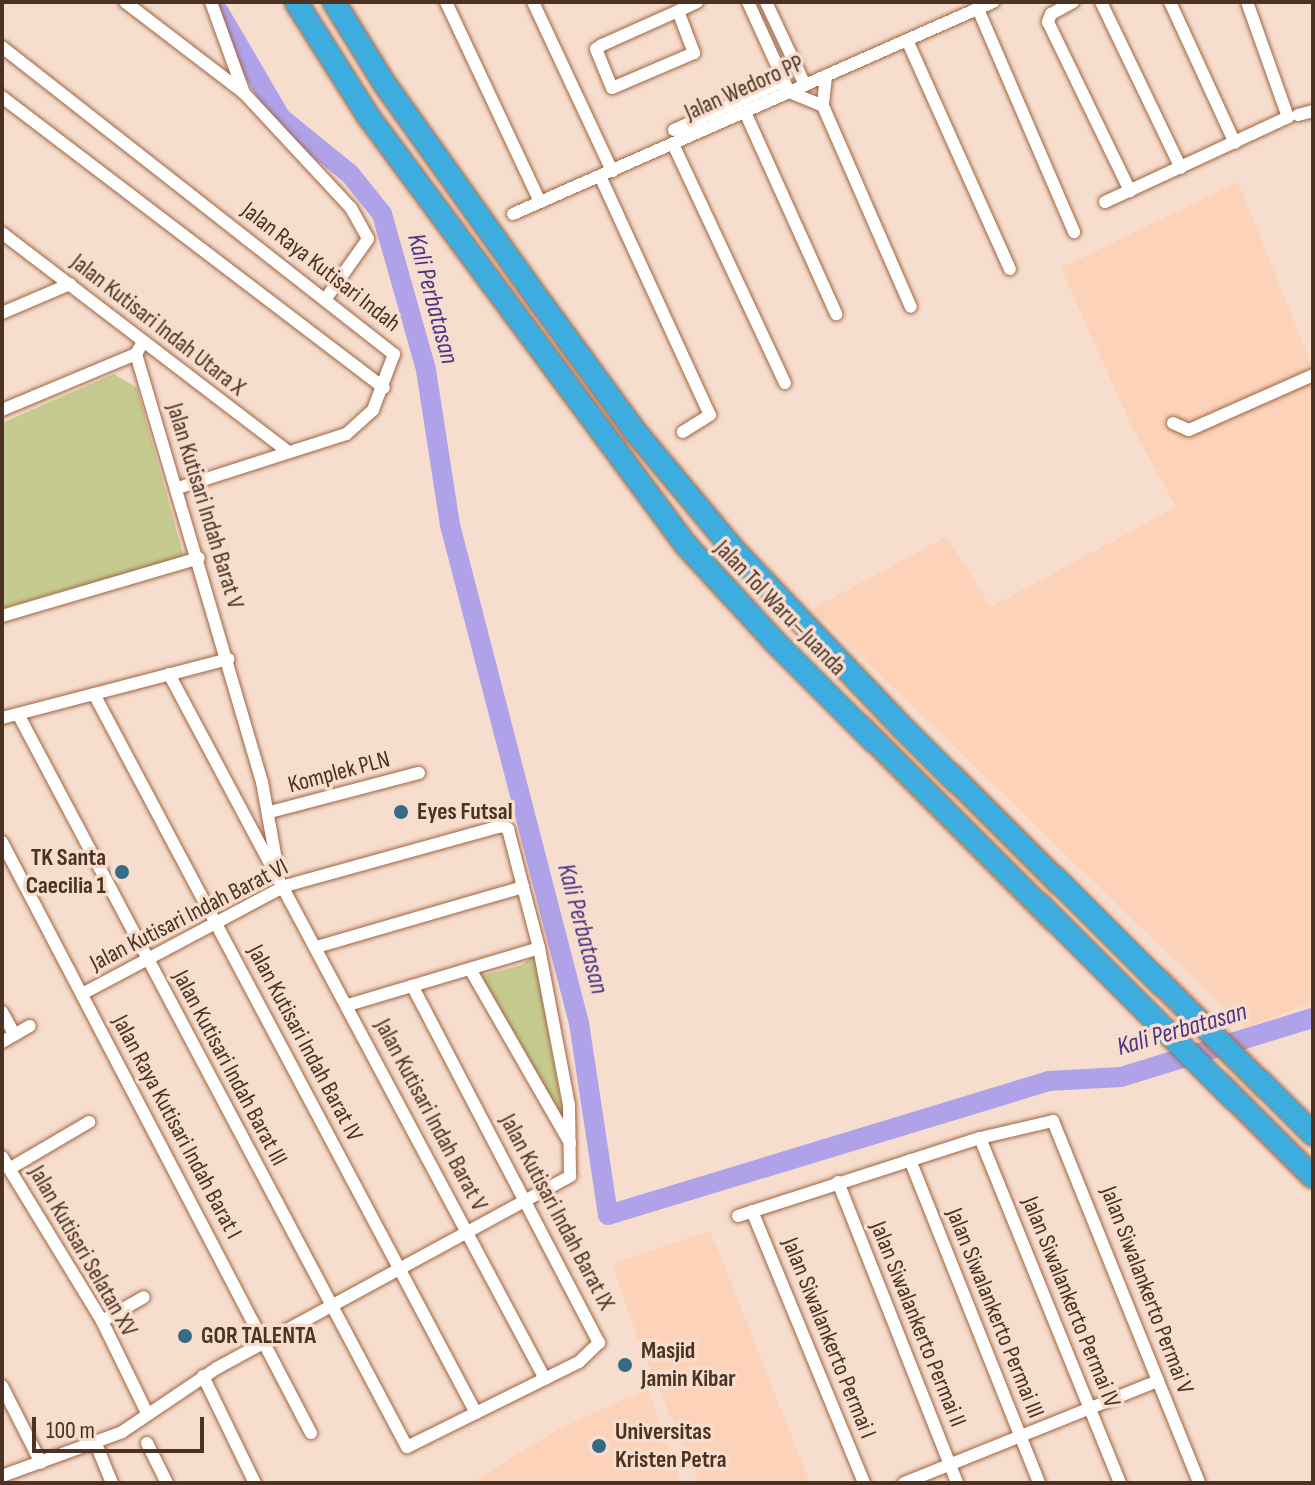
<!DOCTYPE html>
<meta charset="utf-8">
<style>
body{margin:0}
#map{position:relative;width:1315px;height:1485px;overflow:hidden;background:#f7ddce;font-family:"Sofia Sans Condensed",sans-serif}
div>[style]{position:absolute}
.built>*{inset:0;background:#fcd2b8}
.green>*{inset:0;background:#c5cb8f}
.river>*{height:20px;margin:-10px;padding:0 10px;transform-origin:10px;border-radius:10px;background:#b0a2e8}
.roads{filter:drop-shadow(0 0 2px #9d6541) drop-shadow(0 0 2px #9d6541)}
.street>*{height:12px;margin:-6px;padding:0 6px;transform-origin:6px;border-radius:6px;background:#fff}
.highway>*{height:22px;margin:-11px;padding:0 11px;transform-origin:11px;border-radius:11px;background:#3dacdf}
.dots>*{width:22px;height:22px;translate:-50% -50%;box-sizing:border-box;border:4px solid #f7ddce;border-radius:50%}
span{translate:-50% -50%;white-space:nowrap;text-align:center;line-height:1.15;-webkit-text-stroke:7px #f7ddce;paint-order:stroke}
.street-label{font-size:24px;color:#4b3222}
.poi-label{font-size:24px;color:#4b3222;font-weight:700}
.left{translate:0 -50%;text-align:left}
.right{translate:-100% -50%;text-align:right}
.water-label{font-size:26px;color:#4b3485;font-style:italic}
.frame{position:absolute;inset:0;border:4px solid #4b3222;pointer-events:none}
.scale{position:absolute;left:32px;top:1417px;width:172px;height:36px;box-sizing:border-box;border:4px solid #4b3222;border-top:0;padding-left:10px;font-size:24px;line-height:28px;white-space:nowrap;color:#4b3222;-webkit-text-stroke:6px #f7ddce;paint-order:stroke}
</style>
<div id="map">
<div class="built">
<div style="clip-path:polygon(1238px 182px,1313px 368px,1313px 1002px,1245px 1028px,812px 609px,946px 537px,991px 607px,1176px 507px,1130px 423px,1061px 268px)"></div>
<div style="clip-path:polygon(709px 1231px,719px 1252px,810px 1483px,699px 1483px,640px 1345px,612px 1264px)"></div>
<div style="clip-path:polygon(648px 1389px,681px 1483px,471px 1483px,562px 1427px)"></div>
</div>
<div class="green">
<div style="clip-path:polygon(114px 374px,137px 388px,184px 557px,2px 608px,2px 423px)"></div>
<div style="clip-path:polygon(534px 955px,565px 1124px,477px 977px,522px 965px)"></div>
</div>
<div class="river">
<div style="left:219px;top:12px;width:123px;rotate:59.7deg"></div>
<div style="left:281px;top:118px;width:89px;rotate:39.1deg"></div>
<div style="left:350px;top:174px;width:51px;rotate:51.3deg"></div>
<div style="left:382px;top:214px;width:162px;rotate:74.2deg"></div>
<div style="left:426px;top:370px;width:157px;rotate:81.2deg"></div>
<div style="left:450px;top:525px;width:514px;rotate:75.48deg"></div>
<div style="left:579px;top:1023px;width:194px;rotate:81.4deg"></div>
<div style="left:608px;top:1215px;width:460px;rotate:-16.9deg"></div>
<div style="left:1048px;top:1081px;width:73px;rotate:-3.1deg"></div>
<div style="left:1121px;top:1077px;width:201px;rotate:-17.1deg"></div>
</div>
<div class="roads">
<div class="street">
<div style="left:125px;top:2px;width:150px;rotate:37.4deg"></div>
<div style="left:244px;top:93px;width:157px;rotate:47.1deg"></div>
<div style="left:351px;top:208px;width:35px;rotate:61deg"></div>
<div style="left:368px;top:239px;width:71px;rotate:125.3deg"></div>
<div style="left:211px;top:2px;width:97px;rotate:70.1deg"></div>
<div style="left:446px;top:2px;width:221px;rotate:64.8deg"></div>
<div style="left:533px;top:2px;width:187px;rotate:64.9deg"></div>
<div style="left:748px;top:2px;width:99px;rotate:65.5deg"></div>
<div style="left:789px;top:92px;width:37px;rotate:22deg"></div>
<div style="left:766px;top:2px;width:92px;rotate:64.8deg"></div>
<div style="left:1073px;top:2px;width:25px;rotate:151deg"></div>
<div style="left:1051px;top:14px;width:9px;rotate:111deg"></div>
<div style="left:1048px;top:22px;width:188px;rotate:64.1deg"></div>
<div style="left:1101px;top:2px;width:184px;rotate:64.3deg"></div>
<div style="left:1170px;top:2px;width:155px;rotate:65.3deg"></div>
<div style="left:978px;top:9px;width:243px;rotate:66.7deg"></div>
<div style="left:678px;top:11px;width:45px;rotate:69.1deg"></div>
<div style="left:694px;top:53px;width:89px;rotate:156.9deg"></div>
<div style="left:612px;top:88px;width:42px;rotate:-112.3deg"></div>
<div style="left:596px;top:49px;width:7px;rotate:-34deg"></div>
<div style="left:602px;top:45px;width:83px;rotate:-24.1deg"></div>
<div style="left:678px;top:11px;width:21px;rotate:-25deg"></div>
<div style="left:907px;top:40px;width:251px;rotate:65.8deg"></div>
<div style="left:2px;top:47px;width:498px;rotate:38.1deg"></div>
<div style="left:394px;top:354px;width:60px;rotate:110.6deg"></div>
<div style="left:373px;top:410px;width:36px;rotate:138deg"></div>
<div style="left:346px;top:434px;width:176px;rotate:162.2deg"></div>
<div style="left:826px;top:76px;width:30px;rotate:96deg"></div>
<div style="left:823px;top:106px;width:219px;rotate:66.4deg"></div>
<div style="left:2px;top:97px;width:480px;rotate:37.3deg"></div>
<div style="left:745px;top:112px;width:222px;rotate:65.7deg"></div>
<div style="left:1298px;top:115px;width:16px;rotate:-15deg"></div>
<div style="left:674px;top:130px;width:120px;rotate:-24deg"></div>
<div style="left:673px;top:144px;width:264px;rotate:64.9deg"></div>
<div style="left:600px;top:176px;width:263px;rotate:65.3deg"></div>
<div style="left:710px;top:415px;width:32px;rotate:148deg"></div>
<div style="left:1105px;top:202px;width:202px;rotate:-24.9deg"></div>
<div style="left:1288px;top:117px;width:122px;rotate:-109.6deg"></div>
<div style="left:513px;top:214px;width:525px;rotate:-23.83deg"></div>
<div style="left:2px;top:233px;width:359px;rotate:37.4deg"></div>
<div style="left:2px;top:313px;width:74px;rotate:-23.1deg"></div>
<div style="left:143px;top:342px;width:14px;rotate:120deg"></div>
<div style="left:136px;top:354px;width:446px;rotate:73.6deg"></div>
<div style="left:262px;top:782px;width:84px;rotate:79.8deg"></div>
<div style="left:2px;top:410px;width:145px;rotate:-22.7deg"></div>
<div style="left:1173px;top:423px;width:17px;rotate:24deg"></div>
<div style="left:1189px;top:430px;width:136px;rotate:-23.9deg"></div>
<div style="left:2px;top:616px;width:205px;rotate:-16.4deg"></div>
<div style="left:169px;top:674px;width:799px;rotate:61.93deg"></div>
<div style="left:94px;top:694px;width:814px;rotate:62.02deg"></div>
<div style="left:18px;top:714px;width:830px;rotate:62.05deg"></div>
<div style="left:407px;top:1447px;width:192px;rotate:-26.3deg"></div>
<div style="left:579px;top:1362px;width:28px;rotate:-44deg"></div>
<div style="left:599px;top:1343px;width:403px;rotate:-117.6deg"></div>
<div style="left:2px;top:718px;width:234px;rotate:-14.6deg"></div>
<div style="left:270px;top:812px;width:154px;rotate:-14.7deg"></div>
<div style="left:2px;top:842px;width:667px;rotate:62.4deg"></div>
<div style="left:470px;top:969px;width:201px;rotate:60.1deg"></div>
<div style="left:82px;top:994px;width:230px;rotate:-28deg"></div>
<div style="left:285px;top:886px;width:224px;rotate:-15.5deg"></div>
<div style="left:501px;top:826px;width:8px;rotate:23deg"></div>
<div style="left:508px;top:829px;width:60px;rotate:75.5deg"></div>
<div style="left:523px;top:887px;width:215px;rotate:163.8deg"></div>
<div style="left:348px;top:1005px;width:199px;rotate:-16.6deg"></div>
<div style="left:539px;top:948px;width:63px;rotate:-104.7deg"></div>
<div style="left:2px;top:1012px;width:25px;rotate:61deg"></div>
<div style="left:2px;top:1042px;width:32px;rotate:-30deg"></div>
<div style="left:980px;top:1138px;width:372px;rotate:67.9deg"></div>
<div style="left:2px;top:1157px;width:192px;rotate:58.6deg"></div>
<div style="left:102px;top:1321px;width:100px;rotate:63.9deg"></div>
<div style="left:910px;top:1160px;width:348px;rotate:68.2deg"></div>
<div style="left:9px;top:1169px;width:93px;rotate:-30.4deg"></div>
<div style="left:838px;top:1182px;width:324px;rotate:68.4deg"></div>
<div style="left:752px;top:1211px;width:294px;rotate:67.6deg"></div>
<div style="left:738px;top:1216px;width:254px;rotate:-17.9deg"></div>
<div style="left:980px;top:1138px;width:75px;rotate:-13.1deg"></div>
<div style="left:1053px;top:1121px;width:390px;rotate:68deg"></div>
<div style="left:102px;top:1321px;width:48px;rotate:-29.7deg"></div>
<div style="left:203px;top:1376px;width:119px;rotate:64.1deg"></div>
<div style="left:2px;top:1386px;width:86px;rotate:63.1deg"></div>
<div style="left:147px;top:1443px;width:45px;rotate:63.4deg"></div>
<div style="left:96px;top:1444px;width:42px;rotate:67.7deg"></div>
<div style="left:2px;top:1476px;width:128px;rotate:-20.1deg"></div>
<div style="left:122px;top:1432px;width:115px;rotate:-34deg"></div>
<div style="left:217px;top:1368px;width:402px;rotate:-28.5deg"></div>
<div style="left:570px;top:1176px;width:71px;rotate:-90.8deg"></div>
<div style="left:569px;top:1105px;width:160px;rotate:-100.8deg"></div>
<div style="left:904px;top:1483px;width:274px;rotate:-21.9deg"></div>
</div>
<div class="highway">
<div style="left:296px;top:2px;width:135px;rotate:57.7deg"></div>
<div style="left:368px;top:116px;width:533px;rotate:53.47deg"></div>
<div style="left:685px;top:544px;width:137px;rotate:47.4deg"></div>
<div style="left:778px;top:645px;width:754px;rotate:44.84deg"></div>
<div style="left:334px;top:2px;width:95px;rotate:58.3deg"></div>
<div style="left:384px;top:83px;width:267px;rotate:54.5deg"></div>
<div style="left:539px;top:300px;width:161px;rotate:53.8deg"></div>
<div style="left:634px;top:430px;width:155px;rotate:50.2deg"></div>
<div style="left:733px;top:549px;width:247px;rotate:46.5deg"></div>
<div style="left:903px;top:728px;width:577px;rotate:44.72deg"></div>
</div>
</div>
<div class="dots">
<div style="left:401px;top:812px;background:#356b86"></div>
<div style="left:122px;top:872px;background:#356b86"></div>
<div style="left:185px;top:1336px;background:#356b86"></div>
<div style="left:625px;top:1365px;background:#356b86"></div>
<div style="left:599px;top:1446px;background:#356b86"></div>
</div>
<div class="street-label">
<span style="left:744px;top:88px;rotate:-24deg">Jalan Wedoro PP</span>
<span style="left:321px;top:267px;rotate:38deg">Jalan Raya Kutisari Indah</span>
<span style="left:158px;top:325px;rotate:38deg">Jalan Kutisari Indah Utara X</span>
<span style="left:205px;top:506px;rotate:73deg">Jalan Kutisari Indah Barat V</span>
<span style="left:780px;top:608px;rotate:46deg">Jalan Tol Waru–Juanda</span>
<span style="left:339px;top:772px;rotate:-15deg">Komplek PLN</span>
<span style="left:189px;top:915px;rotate:-27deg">Jalan Kutisari Indah Barat VI</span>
<span style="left:305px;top:1043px;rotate:62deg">Jalan Kutisari Indah Barat IV</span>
<span style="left:230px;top:1068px;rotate:62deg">Jalan Kutisari Indah Barat III</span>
<span style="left:431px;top:1115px;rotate:62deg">Jalan Kutisari Indah Barat V</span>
<span style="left:177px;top:1127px;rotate:62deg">Jalan Raya Kutisari Indah Barat I</span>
<span style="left:557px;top:1212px;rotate:62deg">Jalan Kutisari Indah Barat IX</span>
<span style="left:83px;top:1251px;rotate:60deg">Jalan Kutisari Selatan XV</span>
<span style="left:1147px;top:1290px;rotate:69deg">Jalan Siwalankerto Permai V</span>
<span style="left:1071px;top:1302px;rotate:68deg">Jalan Siwalankerto Permai IV</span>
<span style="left:995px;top:1313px;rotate:68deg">Jalan Siwalankerto Permai III</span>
<span style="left:918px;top:1324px;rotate:68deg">Jalan Siwalankerto Permai II</span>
<span style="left:829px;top:1338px;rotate:68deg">Jalan Siwalankerto Permai I</span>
</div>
<div class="poi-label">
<span class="left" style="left:417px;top:812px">Eyes Futsal</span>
<span class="right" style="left:106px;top:872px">TK Santa<br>Caecilia 1</span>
<span class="left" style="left:201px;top:1336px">GOR TALENTA</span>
<span class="left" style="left:641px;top:1365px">Masjid<br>Jamin Kibar</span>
<span class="left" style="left:615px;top:1446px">Universitas<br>Kristen Petra</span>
</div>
<div class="water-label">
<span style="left:432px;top:299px;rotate:75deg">Kali Perbatasan</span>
<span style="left:582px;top:929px;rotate:75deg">Kali Perbatasan</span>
<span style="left:1182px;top:1030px;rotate:-16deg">Kali Perbatasan</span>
</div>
<div class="frame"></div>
<div class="scale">100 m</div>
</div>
